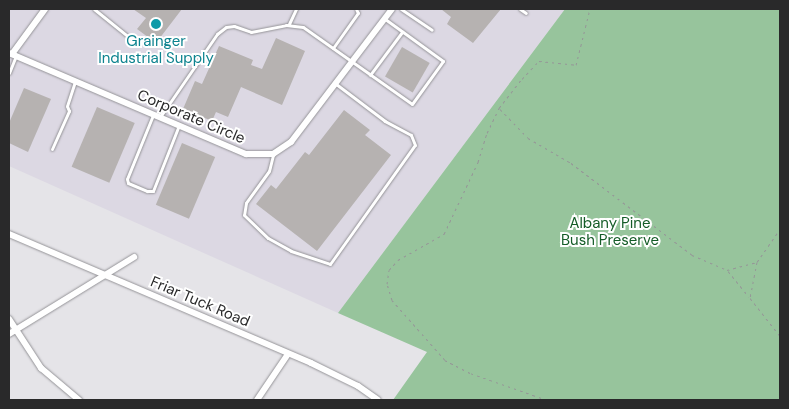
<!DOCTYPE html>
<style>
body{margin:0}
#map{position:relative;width:789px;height:409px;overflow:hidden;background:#e5e4e8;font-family:"DM Sans",sans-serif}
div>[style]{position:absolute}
.built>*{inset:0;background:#dcd8e3}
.green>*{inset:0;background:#97c49c}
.building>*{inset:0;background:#b6b2b1;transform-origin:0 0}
.path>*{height:1px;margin-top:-0.5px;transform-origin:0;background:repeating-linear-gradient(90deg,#959597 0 2.5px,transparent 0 6.5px)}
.roads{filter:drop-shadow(0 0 1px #959498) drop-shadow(0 0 1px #959498)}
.lane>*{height:3px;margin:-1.5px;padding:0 1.5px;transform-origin:1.5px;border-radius:1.5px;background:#fff}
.street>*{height:6px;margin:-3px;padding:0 3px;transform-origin:3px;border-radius:3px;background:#fff}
.dots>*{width:14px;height:14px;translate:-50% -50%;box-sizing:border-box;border:2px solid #fff;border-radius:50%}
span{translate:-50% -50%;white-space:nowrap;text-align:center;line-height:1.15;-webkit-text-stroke:4px #fff;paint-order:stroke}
.culture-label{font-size:15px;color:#0d838f}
.street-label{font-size:15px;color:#29292a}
.park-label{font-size:15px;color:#145c27}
.frame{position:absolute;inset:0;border:10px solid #29292a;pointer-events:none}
</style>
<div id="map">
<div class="built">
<div style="clip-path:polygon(9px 9px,565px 9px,338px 313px,9px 166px)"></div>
</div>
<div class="green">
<div style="clip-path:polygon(565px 9px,780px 9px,780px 400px,393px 400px,427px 352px,338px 313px)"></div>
</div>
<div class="building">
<div style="clip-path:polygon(133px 9px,182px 9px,156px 43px,137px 29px,146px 18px)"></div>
<div style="clip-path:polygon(441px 9px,501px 9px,473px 43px,447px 24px,451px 17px)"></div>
<div style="clip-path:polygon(276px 38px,305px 51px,282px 105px,241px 87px,228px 117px,216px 112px,212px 121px,183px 109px,195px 81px,202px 84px,219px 46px,253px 60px,251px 65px,262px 69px)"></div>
<div style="left:402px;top:47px;width:32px;height:34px;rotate:30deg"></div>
<div style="clip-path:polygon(24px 88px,51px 99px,28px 152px,9px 143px,9px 123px)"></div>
<div style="left:97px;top:107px;width:41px;height:65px;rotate:23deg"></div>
<div style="clip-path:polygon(344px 110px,370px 130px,365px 135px,391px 155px,317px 251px,256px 204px,271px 185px,276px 189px,305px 152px,309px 155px)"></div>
<div style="left:182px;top:143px;width:36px;height:67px;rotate:23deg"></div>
</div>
<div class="path">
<div style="left:500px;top:109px;width:40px;rotate:46deg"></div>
<div style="left:528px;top:138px;width:50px;rotate:30.2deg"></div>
<div style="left:571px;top:163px;width:152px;rotate:37.2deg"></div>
<div style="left:692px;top:255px;width:38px;rotate:23deg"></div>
<div style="left:727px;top:270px;width:31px;rotate:-15deg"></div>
<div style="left:757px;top:262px;width:40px;rotate:-55.1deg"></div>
<div style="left:757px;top:262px;width:37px;rotate:101deg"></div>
<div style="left:750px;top:298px;width:48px;rotate:51.7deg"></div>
<div style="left:728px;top:271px;width:33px;rotate:51deg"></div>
<div style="left:547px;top:400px;width:82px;rotate:-160.7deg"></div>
<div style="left:470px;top:373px;width:28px;rotate:-153deg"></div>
<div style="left:445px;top:360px;width:80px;rotate:-131.5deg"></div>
<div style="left:392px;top:300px;width:17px;rotate:-107deg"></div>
<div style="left:387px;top:284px;width:14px;rotate:-82deg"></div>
<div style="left:389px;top:270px;width:13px;rotate:-48deg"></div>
<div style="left:398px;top:260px;width:53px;rotate:-29.5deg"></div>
<div style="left:444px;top:234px;width:80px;rotate:-64.7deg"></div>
<div style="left:478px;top:162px;width:30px;rotate:-73deg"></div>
<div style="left:487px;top:133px;width:28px;rotate:-64deg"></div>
<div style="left:499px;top:108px;width:37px;rotate:-52deg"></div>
<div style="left:522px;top:79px;width:25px;rotate:-47deg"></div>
<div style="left:539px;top:61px;width:37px;rotate:6deg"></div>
<div style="left:576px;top:65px;width:58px;rotate:-76deg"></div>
</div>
<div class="roads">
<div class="lane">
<div style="left:94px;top:9px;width:46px;rotate:38.9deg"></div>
<div style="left:401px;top:9px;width:37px;rotate:34deg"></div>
<div style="left:520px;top:9px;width:7px;rotate:34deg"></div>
<div style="left:289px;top:24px;width:17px;rotate:-65deg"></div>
<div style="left:333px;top:48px;width:43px;rotate:-54.5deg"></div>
<div style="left:358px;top:13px;width:4px;rotate:-117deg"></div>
<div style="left:9px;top:73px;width:18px;rotate:-68deg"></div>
<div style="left:370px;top:75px;width:54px;rotate:-53.3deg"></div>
<div style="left:153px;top:115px;width:69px;rotate:112.1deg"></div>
<div style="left:127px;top:179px;width:4px;rotate:76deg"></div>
<div style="left:128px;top:183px;width:21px;rotate:23deg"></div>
<div style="left:147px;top:191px;width:6px"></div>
<div style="left:153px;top:191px;width:71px;rotate:-68.5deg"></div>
<div style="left:160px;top:117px;width:101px;rotate:-55.5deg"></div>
<div style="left:217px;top:34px;width:11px;rotate:-38deg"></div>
<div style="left:226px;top:27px;width:8px;rotate:-7deg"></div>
<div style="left:234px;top:26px;width:18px;rotate:19deg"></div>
<div style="left:251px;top:32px;width:36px;rotate:-11deg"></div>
<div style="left:286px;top:25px;width:17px;rotate:7deg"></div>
<div style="left:303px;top:27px;width:133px;rotate:35.2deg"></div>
<div style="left:412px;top:104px;width:53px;rotate:-54.2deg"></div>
<div style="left:443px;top:61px;width:72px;rotate:-144.1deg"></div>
<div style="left:52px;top:149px;width:42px;rotate:-65.9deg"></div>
<div style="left:69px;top:111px;width:5px;rotate:-112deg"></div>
<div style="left:67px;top:106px;width:25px;rotate:-72deg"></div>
<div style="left:273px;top:155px;width:16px;rotate:104deg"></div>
<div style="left:269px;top:171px;width:39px;rotate:126deg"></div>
<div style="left:246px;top:203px;width:12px;rotate:99deg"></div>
<div style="left:244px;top:215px;width:33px;rotate:44deg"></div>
<div style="left:268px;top:238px;width:26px;rotate:29deg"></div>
<div style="left:291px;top:251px;width:41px;rotate:18.4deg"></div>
<div style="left:330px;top:264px;width:146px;rotate:-54.5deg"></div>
<div style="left:415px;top:145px;width:11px;rotate:-112deg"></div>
<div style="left:411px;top:135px;width:30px;rotate:-152deg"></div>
<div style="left:385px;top:121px;width:61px;rotate:-142.9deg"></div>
</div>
<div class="street">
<div style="left:9px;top:53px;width:258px;rotate:23.1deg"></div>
<div style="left:246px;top:154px;width:27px"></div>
<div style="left:273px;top:154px;width:22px;rotate:-34deg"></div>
<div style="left:291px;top:142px;width:167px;rotate:-52.8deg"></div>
<div style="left:12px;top:54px;width:56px;rotate:-53.7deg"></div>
<div style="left:9px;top:234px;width:328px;rotate:23.1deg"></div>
<div style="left:311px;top:363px;width:52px;rotate:26.1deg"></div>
<div style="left:358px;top:386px;width:24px;rotate:35deg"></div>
<div style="left:9px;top:319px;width:59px;rotate:56.9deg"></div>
<div style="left:41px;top:368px;width:50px;rotate:40.1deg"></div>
<div style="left:9px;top:334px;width:147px;rotate:-31.6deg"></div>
<div style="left:257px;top:400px;width:55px;rotate:-56deg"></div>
</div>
</div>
<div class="dots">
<div style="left:156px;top:24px;background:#0f9aa8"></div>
</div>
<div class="culture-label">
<span style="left:156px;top:50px">Grainger<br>Industrial Supply</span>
</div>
<div class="street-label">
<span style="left:191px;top:117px;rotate:23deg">Corporate Circle</span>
<span style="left:200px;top:302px;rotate:23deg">Friar Tuck Road</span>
</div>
<div class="park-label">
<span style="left:610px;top:232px">Albany Pine<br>Bush Preserve</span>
</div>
<div class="frame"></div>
</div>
